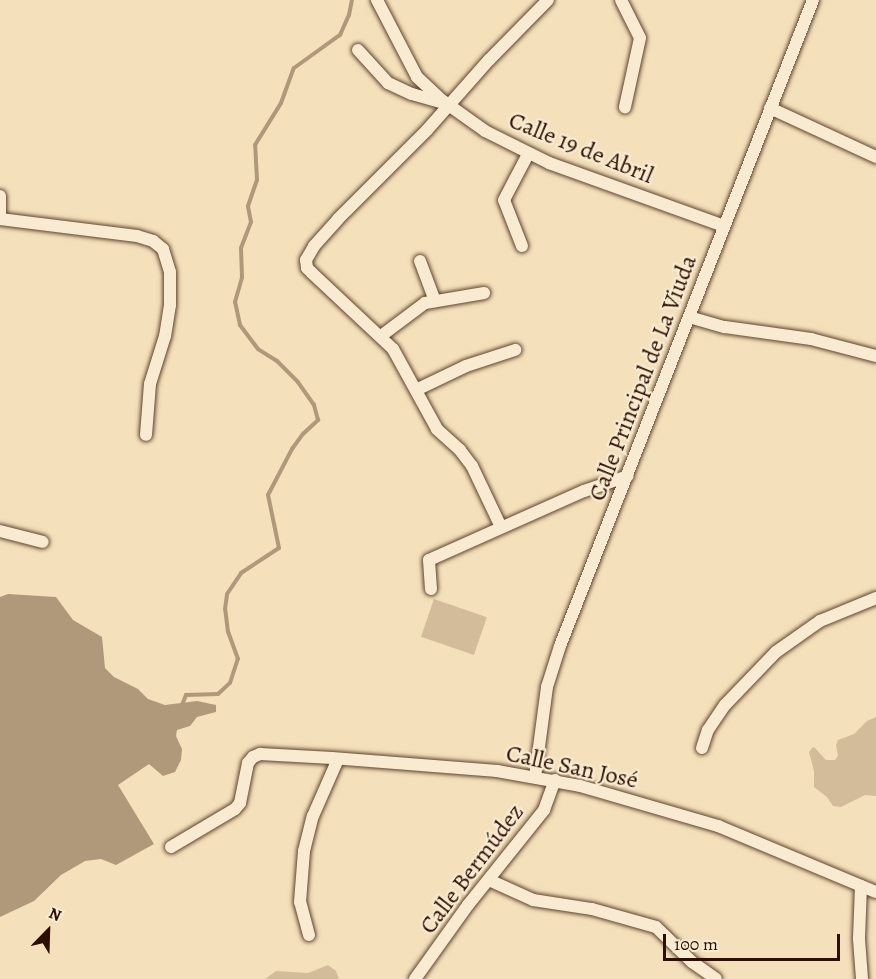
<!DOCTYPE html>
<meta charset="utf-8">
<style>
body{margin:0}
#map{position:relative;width:876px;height:979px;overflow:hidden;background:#f4e0ba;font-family:Alegreya,serif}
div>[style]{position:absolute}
.green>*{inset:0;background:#d2bc9a;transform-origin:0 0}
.water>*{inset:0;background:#b0997b}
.stream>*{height:4px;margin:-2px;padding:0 2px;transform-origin:2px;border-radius:2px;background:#b0997b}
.roads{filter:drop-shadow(0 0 2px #5f432e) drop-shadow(0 0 2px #5f432e)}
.minor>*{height:12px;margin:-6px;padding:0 6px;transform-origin:6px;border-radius:6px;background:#f8ebd2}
span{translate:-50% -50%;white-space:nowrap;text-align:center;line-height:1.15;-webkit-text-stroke:4.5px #f8ebd2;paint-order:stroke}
.street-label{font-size:24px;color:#2d0f00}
.north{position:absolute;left:18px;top:901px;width:60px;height:60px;-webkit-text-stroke:4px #f8ebd2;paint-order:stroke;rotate:23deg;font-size:16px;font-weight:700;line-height:24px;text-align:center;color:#2d0f00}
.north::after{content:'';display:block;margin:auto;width:21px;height:27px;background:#2d0f00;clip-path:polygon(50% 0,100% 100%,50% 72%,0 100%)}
.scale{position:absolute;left:663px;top:934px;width:177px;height:27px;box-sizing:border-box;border:3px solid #2d0f00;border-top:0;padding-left:8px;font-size:18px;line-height:21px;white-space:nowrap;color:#2d0f00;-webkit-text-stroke:4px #f8ebd2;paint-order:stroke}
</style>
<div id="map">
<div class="green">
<div style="left:434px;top:599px;width:56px;height:40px;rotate:19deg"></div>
<div style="clip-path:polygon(876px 717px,876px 796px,865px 795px,841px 807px,833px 806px,827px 797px,814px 787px,814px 771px,809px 752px,813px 747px,815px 748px,826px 760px,835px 760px,838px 756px,836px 745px,838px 740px,854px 734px,867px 721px)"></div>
<div style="clip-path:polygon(328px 965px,336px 971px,339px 979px,265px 979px,276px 971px,308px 973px)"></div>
</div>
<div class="water">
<div style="clip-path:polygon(8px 594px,56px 597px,73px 620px,102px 637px,105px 668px,114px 677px,138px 689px,148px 699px,165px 705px,197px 701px,216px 705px,216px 712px,197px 717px,190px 726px,177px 730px,176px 736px,182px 749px,181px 760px,175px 772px,163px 776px,149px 764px,118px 785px,154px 844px,116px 865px,101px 859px,85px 861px,61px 875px,34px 901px,0 917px,0 597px)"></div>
</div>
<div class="stream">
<div style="left:182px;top:705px;width:11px;rotate:-68deg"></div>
<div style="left:186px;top:695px;width:32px;rotate:-2deg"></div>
<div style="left:218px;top:694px;width:16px;rotate:-43deg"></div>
<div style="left:230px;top:683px;width:25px;rotate:-72deg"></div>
<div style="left:238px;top:659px;width:29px;rotate:-110deg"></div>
<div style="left:228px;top:632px;width:23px;rotate:-97deg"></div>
<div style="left:225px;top:609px;width:15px;rotate:-82deg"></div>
<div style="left:227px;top:594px;width:25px;rotate:-56deg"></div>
<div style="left:241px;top:573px;width:45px;rotate:-33.3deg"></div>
<div style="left:279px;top:548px;width:54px;rotate:-101.7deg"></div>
<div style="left:268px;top:495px;width:52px;rotate:-62.4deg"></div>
<div style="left:292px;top:449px;width:19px;rotate:-54deg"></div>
<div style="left:303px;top:434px;width:21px;rotate:-43deg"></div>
<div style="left:318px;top:420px;width:16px;rotate:-105deg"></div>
<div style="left:314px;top:405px;width:28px;rotate:-125deg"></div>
<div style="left:298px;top:382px;width:30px;rotate:-135deg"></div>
<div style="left:277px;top:361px;width:22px;rotate:-148deg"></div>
<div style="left:258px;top:349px;width:30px;rotate:-127deg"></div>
<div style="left:240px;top:325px;width:24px;rotate:-102deg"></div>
<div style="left:235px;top:302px;width:26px;rotate:-74deg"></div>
<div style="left:242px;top:277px;width:29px;rotate:-92deg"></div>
<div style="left:241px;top:248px;width:28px;rotate:-69deg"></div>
<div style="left:251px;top:222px;width:16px;rotate:-101deg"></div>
<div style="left:248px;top:206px;width:28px;rotate:-71deg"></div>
<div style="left:257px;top:180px;width:35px;rotate:-93deg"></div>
<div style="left:255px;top:145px;width:49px;rotate:-58.2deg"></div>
<div style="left:281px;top:103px;width:37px;rotate:-70deg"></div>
<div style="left:294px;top:68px;width:57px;rotate:-35.7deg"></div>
<div style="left:340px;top:35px;width:22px;rotate:-66deg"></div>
<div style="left:349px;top:15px;width:15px;rotate:-79deg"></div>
</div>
<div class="roads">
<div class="minor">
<div style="left:377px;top:0;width:87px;rotate:62.5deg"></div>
<div style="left:417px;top:77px;width:35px;rotate:43deg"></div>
<div style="left:443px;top:101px;width:52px;rotate:35.5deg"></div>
<div style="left:485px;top:131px;width:72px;rotate:26.6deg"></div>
<div style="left:549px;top:163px;width:186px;rotate:19.8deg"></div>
<div style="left:621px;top:0;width:42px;rotate:63.4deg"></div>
<div style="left:640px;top:38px;width:71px;rotate:102.3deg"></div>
<div style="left:358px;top:50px;width:45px;rotate:47.7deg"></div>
<div style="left:388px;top:83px;width:26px;rotate:25deg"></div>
<div style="left:412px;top:94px;width:32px;rotate:16deg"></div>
<div style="left:770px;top:108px;width:117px;rotate:24.8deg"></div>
<div style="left:0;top:196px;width:19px;rotate:90deg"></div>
<div style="left:0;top:219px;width:138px;rotate:7.1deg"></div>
<div style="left:137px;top:236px;width:17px;rotate:17deg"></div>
<div style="left:153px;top:241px;width:13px;rotate:39deg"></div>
<div style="left:163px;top:249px;width:24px;rotate:73deg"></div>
<div style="left:170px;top:272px;width:33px;rotate:90deg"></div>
<div style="left:170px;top:305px;width:31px;rotate:99deg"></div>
<div style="left:165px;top:336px;width:50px;rotate:107.4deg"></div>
<div style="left:150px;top:384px;width:51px;rotate:94.5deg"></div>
<div style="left:522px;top:246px;width:49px;rotate:-111.4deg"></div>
<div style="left:504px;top:200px;width:52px;rotate:-62.4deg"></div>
<div style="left:420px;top:261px;width:43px;rotate:69.4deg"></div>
<div style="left:689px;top:317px;width:37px;rotate:16deg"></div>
<div style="left:725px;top:327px;width:87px;rotate:7.9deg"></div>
<div style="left:811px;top:339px;width:67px;rotate:14.7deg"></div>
<div style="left:381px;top:336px;width:55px;rotate:-36.9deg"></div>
<div style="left:425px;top:303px;width:60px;rotate:-9.6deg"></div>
<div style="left:416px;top:390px;width:55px;rotate:-25.6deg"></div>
<div style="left:466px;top:366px;width:52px;rotate:-18.1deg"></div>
<div style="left:501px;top:527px;width:68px;rotate:-115.4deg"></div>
<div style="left:472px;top:466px;width:20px;rotate:-127deg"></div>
<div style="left:460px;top:450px;width:31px;rotate:-138deg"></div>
<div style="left:437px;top:429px;width:91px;rotate:-118.8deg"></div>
<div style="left:393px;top:349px;width:111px;rotate:-136.8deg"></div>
<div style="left:312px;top:273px;width:7px;rotate:-135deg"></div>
<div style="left:307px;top:268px;width:8px;rotate:-97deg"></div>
<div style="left:306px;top:260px;width:16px;rotate:-60deg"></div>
<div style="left:314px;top:246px;width:36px;rotate:-48deg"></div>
<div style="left:338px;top:219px;width:126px;rotate:-45deg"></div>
<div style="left:427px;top:130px;width:94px;rotate:-48.5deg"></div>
<div style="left:489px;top:60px;width:84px;rotate:-45.5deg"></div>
<div style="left:0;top:531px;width:44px;rotate:14.3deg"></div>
<div style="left:431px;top:589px;width:29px;rotate:-94deg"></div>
<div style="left:429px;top:560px;width:170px;rotate:-24deg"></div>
<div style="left:584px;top:491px;width:46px;rotate:-18.8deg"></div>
<div style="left:702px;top:748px;width:19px;rotate:-72deg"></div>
<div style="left:708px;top:730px;width:30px;rotate:-56deg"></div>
<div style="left:725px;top:705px;width:74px;rotate:-46.1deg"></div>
<div style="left:776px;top:652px;width:54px;rotate:-35.2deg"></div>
<div style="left:820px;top:621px;width:61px;rotate:-22.3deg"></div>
<div style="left:535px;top:777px;width:91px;rotate:-82.4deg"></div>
<div style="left:547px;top:687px;width:43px;rotate:-72.4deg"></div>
<div style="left:560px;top:646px;width:694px;rotate:-68.61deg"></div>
<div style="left:171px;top:847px;width:74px;rotate:-30.7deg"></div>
<div style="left:235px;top:809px;width:8px;rotate:-50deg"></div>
<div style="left:240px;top:803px;width:41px;rotate:-78.7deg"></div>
<div style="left:248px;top:763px;width:8px;rotate:-50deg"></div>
<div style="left:253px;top:757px;width:8px;rotate:-23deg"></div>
<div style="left:260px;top:754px;width:72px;rotate:3.2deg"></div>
<div style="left:332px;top:758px;width:166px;rotate:4.5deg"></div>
<div style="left:497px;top:771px;width:84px;rotate:10.2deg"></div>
<div style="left:580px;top:786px;width:144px;rotate:16.2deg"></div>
<div style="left:718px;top:826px;width:171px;rotate:22.7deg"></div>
<div style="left:489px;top:880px;width:48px;rotate:24.4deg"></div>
<div style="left:533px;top:900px;width:60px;rotate:8.7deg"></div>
<div style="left:592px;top:909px;width:66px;rotate:15.7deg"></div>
<div style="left:656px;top:927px;width:50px;rotate:44.2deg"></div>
<div style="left:692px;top:962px;width:29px;rotate:35deg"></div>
<div style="left:861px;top:886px;width:53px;rotate:92.2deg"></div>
<div style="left:859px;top:939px;width:40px;rotate:85.7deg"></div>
<div style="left:309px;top:935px;width:34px;rotate:-105deg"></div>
<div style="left:300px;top:902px;width:51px;rotate:-85.5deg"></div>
<div style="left:304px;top:851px;width:36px;rotate:-76deg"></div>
<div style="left:313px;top:816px;width:62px;rotate:-66.3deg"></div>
<div style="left:415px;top:979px;width:91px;rotate:-54.4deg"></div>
<div style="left:468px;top:905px;width:122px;rotate:-51.3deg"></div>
<div style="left:544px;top:810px;width:32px;rotate:-70deg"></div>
</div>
</div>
<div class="street-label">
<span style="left:581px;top:148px;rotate:22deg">Calle 19 de Abril</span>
<span style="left:643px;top:378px;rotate:-69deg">Calle Principal de La Viuda</span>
<span style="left:572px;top:767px;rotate:12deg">Calle San José</span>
<span style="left:472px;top:869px;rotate:-53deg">Calle Bermúdez</span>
</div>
<div class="north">N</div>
<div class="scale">100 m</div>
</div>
